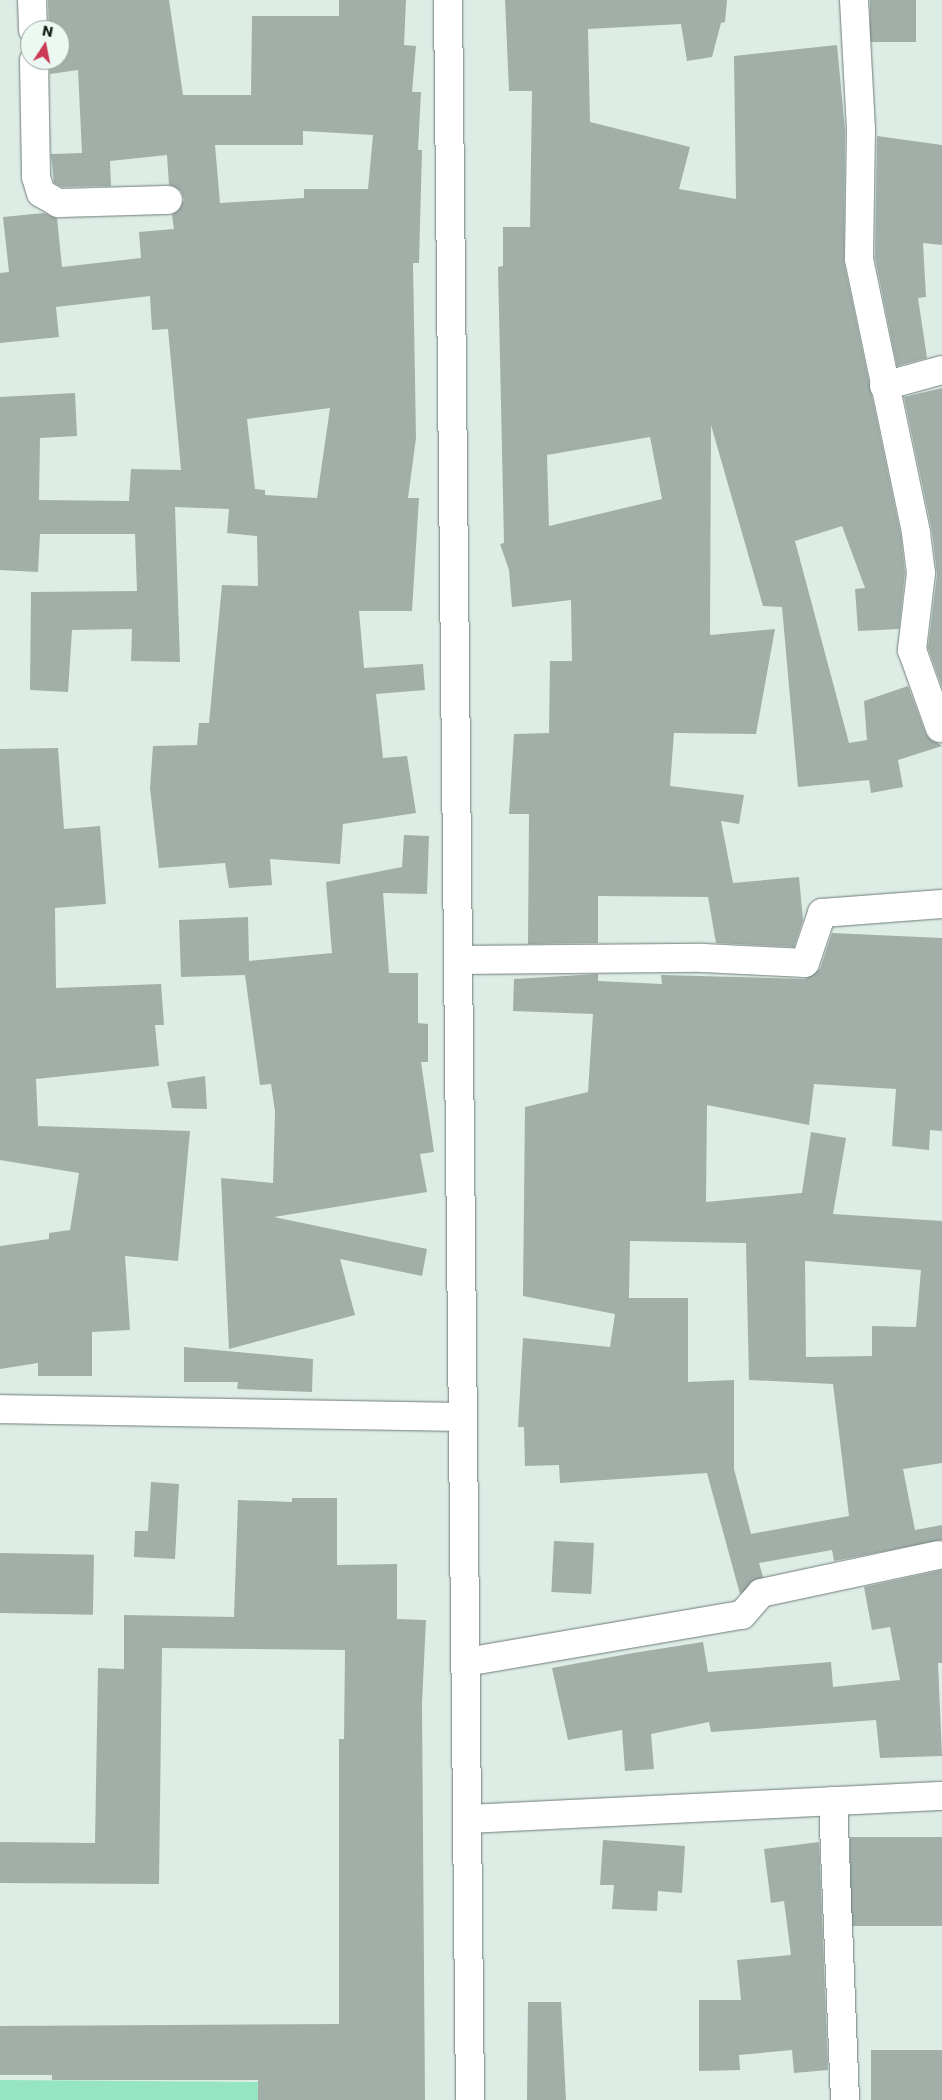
<!DOCTYPE html>
<style>
body{margin:0}
#map{position:relative;width:942px;height:2100px;overflow:hidden;background:#ddece5;font-family:Poppins,sans-serif}
div>[style]{position:absolute}
.green>*{inset:0;background:#95e5c2}
.building>*{inset:0;background:#a1afa8;transform-origin:0 0}
.roads{filter:drop-shadow(0 0 1px #6f7c76) drop-shadow(0 0 1px #6f7c76)}
.minor>*{height:28px;margin:-14px;padding:0 14px;transform-origin:14px;border-radius:14px;background:#fff}
span{translate:-50% -50%;white-space:nowrap;text-align:center;line-height:1.15;-webkit-text-stroke:4.5px #ebf9f2;paint-order:stroke}
.north{position:absolute;left:20px;top:20px;width:50px;height:50px;box-sizing:border-box;background:#ebf9f2;border:1px solid #97a29c;border-radius:50%;rotate:11deg;font-size:14px;font-weight:700;line-height:20px;text-align:center;color:#1a1f1c}
.north::after{content:'';display:block;margin:auto;width:18px;height:22px;background:#ca3a54;clip-path:polygon(50% 0,100% 100%,50% 72%,0 100%)}
</style>
<div id="map">
<div class="green">
<div style="clip-path:polygon(0 2080px,391px 2083px,377px 2100px,0 2100px)"></div>
</div>
<div class="building">
<div style="clip-path:polygon(evenodd,48px 0,169px 0,183px 95px,251px 95px,252px 16px,339px 16px,339px 0,406px 0,404px 45px,416px 46px,412px 92px,421px 92px,418px 150px,422px 150px,419px 263px,413px 263px,416px 438px,408px 498px,419px 498px,412px 611px,359px 611px,364px 668px,423px 664px,425px 690px,376px 694px,383px 758px,407px 756px,416px 813px,343px 824px,340px 864px,270px 859px,272px 885px,229px 888px,225px 863px,159px 868px,150px 788px,153px 746px,197px 745px,199px 723px,209px 723px,222px 585px,258px 586px,257px 536px,227px 533px,229px 509px,175px 507px,180px 662px,131px 661px,132px 629px,72px 630px,68px 692px,30px 690px,31px 592px,137px 591px,135px 534px,40px 534px,38px 572px,0 570px,0 397px,75px 393px,77px 436px,40px 438px,39px 500px,129px 501px,131px 469px,181px 470px,168px 329px,152px 330px,150px 296px,56px 307px,59px 337px,0 343px,0 273px,9px 272px,3px 217px,44px 213px,57px 218px,62px 267px,141px 258px,139px 232px,174px 229px,172px 215px,184px 200px,181px 191px,169px 185px,167px 155px,110px 161px,111px 186px,62px 187px,54px 183px,51px 154px,82px 153px,78px 70px,50px 74px,50px 60px,60px 60px,60px 30px,49px 30px,48px 0,303px 131px,373px 135px,368px 189px,304px 189px,304px 198px,220px 203px,215px 145px,303px 145px,303px 131px,48px 0,330px 408px,317px 498px,265px 495px,265px 490px,255px 489px,247px 419px,330px 408px)"></div>
<div style="clip-path:polygon(evenodd,505px 0,727px 0,725px 22px,721px 23px,712px 57px,687px 61px,681px 24px,588px 29px,590px 122px,690px 147px,679px 189px,736px 199px,734px 56px,837px 45px,845px 130px,844px 262px,901px 536px,905px 573px,899px 629px,858px 631px,855px 589px,865px 588px,842px 526px,795px 541px,849px 743px,867px 740px,864px 701px,908px 686px,926px 734px,942px 746px,898px 760px,903px 787px,871px 793px,869px 780px,798px 787px,782px 607px,763px 606px,711px 425px,710px 635px,775px 629px,756px 734px,674px 733px,670px 786px,744px 795px,739px 824px,721px 821px,733px 883px,799px 877px,803px 920px,794px 947px,716px 943px,708px 897px,598px 896px,598px 943px,528px 944px,529px 814px,509px 814px,514px 734px,549px 733px,550px 661px,572px 661px,571px 600px,512px 607px,509px 570px,500px 544px,504px 543px,498px 267px,503px 266px,503px 227px,530px 227px,532px 91px,509px 91px,505px 0,650px 437px,662px 499px,549px 526px,547px 455px,650px 437px)"></div>
<div style="left:870px;top:0;width:46px;height:42px"></div>
<div style="clip-path:polygon(877px 136px,942px 145px,942px 245px,923px 243px,926px 297px,918px 298px,927px 358px,897px 366px,875px 258px)"></div>
<div style="clip-path:polygon(942px 388px,942px 687px,928px 648px,937px 575px,932px 531px,904px 397px)"></div>
<div style="clip-path:polygon(58px 748px,64px 829px,100px 826px,106px 904px,55px 908px,56px 988px,161px 984px,164px 1025px,155px 1025px,159px 1066px,36px 1079px,38px 1126px,190px 1131px,178px 1261px,125px 1256px,130px 1330px,92px 1332px,92px 1376px,38px 1376px,38px 1363px,0 1369px,0 1246px,49px 1239px,49px 1233px,70px 1230px,79px 1173px,0 1160px,0 749px)"></div>
<div style="clip-path:polygon(404px 835px,429px 836px,427px 894px,383px 893px,389px 973px,418px 973px,418px 1023px,428px 1024px,428px 1062px,421px 1062px,434px 1152px,420px 1154px,427px 1192px,274px 1217px,427px 1249px,422px 1276px,340px 1259px,355px 1315px,229px 1349px,221px 1178px,273px 1183px,275px 1111px,271px 1084px,260px 1085px,245px 975px,181px 977px,179px 920px,248px 917px,249px 961px,332px 953px,326px 882px,402px 867px)"></div>
<div style="clip-path:polygon(evenodd,832px 933px,942px 938px,942px 1131px,930px 1130px,929px 1150px,892px 1146px,896px 1089px,814px 1084px,809px 1125px,707px 1105px,706px 1202px,802px 1193px,811px 1132px,846px 1138px,833px 1214px,942px 1221px,942px 1463px,903px 1469px,915px 1530px,942px 1525px,942px 1540px,834px 1561px,832px 1550px,759px 1563px,763px 1577px,740px 1594px,707px 1473px,560px 1483px,559px 1465px,525px 1466px,524px 1427px,518px 1427px,523px 1338px,610px 1347px,615px 1314px,523px 1296px,525px 1107px,588px 1092px,593px 1014px,513px 1011px,514px 979px,598px 974px,598px 981px,662px 984px,661px 975px,805px 979px,820px 969px,832px 933px,630px 1241px,746px 1243px,749px 1380px,833px 1384px,849px 1516px,751px 1534px,734px 1469px,734px 1380px,688px 1382px,688px 1298px,629px 1298px,630px 1241px,832px 933px,805px 1261px,921px 1270px,916px 1327px,872px 1326px,872px 1356px,806px 1357px,805px 1261px)"></div>
<div style="clip-path:polygon(205px 1076px,207px 1109px,172px 1108px,167px 1082px)"></div>
<div style="clip-path:polygon(184px 1347px,313px 1359px,312px 1392px,237px 1389px,238px 1382px,184px 1382px)"></div>
<div style="clip-path:polygon(151px 1482px,179px 1484px,175px 1559px,134px 1557px,135px 1531px,148px 1531px)"></div>
<div style="clip-path:polygon(292px 1498px,337px 1498px,337px 1565px,397px 1564px,397px 1619px,426px 1620px,422px 1703px,425px 2100px,258px 2100px,258px 2080px,52px 2080px,52px 2075px,0 2075px,0 2026px,339px 2024px,339px 1739px,344px 1739px,345px 1650px,162px 1648px,159px 1884px,0 1883px,0 1842px,95px 1843px,98px 1668px,124px 1669px,124px 1615px,234px 1617px,238px 1500px,292px 1502px)"></div>
<div style="left:554px;top:1541px;width:40px;height:51px;rotate:3deg"></div>
<div style="left:0;top:1553px;width:94px;height:60px;rotate:1deg"></div>
<div style="clip-path:polygon(942px 1570px,942px 1663px,938px 1663px,942px 1756px,880px 1758px,876px 1720px,711px 1732px,709px 1722px,651px 1734px,654px 1769px,625px 1771px,622px 1730px,568px 1740px,552px 1668px,633px 1653px,703px 1642px,708px 1672px,831px 1662px,833px 1687px,900px 1680px,890px 1627px,872px 1630px,864px 1587px)"></div>
<div style="left:942px;top:1837px;width:89px;height:92px;rotate:90deg"></div>
<div style="clip-path:polygon(603px 1840px,685px 1846px,682px 1893px,658px 1891px,657px 1911px,612px 1909px,614px 1885px,600px 1885px)"></div>
<div style="clip-path:polygon(819px 1842px,828px 2070px,794px 2073px,792px 2050px,739px 2055px,740px 2070px,699px 2071px,699px 2000px,741px 2000px,737px 1960px,791px 1955px,784px 1901px,771px 1903px,764px 1849px)"></div>
<div style="clip-path:polygon(528px 2002px,561px 2002px,566px 2100px,527px 2100px)"></div>
<div style="left:942px;top:2050px;width:50px;height:71px;rotate:90deg"></div>
</div>
<div class="roads">
<div class="minor">
<div style="left:32px;top:0;width:30px;rotate:88deg"></div>
<div style="left:448px;top:0;width:2100px;rotate:89.4deg"></div>
<div style="left:854px;top:0;width:130px;rotate:86.9deg"></div>
<div style="left:861px;top:130px;width:129px;rotate:90.9deg"></div>
<div style="left:859px;top:259px;width:280px;rotate:78.2deg"></div>
<div style="left:916px;top:533px;width:40px;rotate:82.9deg"></div>
<div style="left:921px;top:573px;width:78px;rotate:96.7deg"></div>
<div style="left:912px;top:650px;width:83px;rotate:70.3deg"></div>
<div style="left:34px;top:60px;width:117px;rotate:89deg"></div>
<div style="left:36px;top:177px;width:17px;rotate:73deg"></div>
<div style="left:41px;top:193px;width:20px;rotate:30deg"></div>
<div style="left:58px;top:203px;width:110px;rotate:-1.6deg"></div>
<div style="left:884px;top:386px;width:60px;rotate:-15.4deg"></div>
<div style="left:458px;top:960px;width:245px;rotate:-0.5deg"></div>
<div style="left:703px;top:958px;width:102px;rotate:2.8deg"></div>
<div style="left:805px;top:963px;width:53px;rotate:-71.2deg"></div>
<div style="left:822px;top:913px;width:120px;rotate:-4.3deg"></div>
<div style="left:0;top:1409px;width:463px;rotate:1deg"></div>
<div style="left:466px;top:1662px;width:280px;rotate:-9.7deg"></div>
<div style="left:742px;top:1615px;width:29px;rotate:-49deg"></div>
<div style="left:761px;top:1593px;width:181px;rotate:-12.1deg"></div>
<div style="left:833px;top:1801px;width:299px;rotate:87.7deg"></div>
<div style="left:467px;top:1819px;width:476px;rotate:-2.8deg"></div>
</div>
</div>
<div class="north">N</div>
</div>
